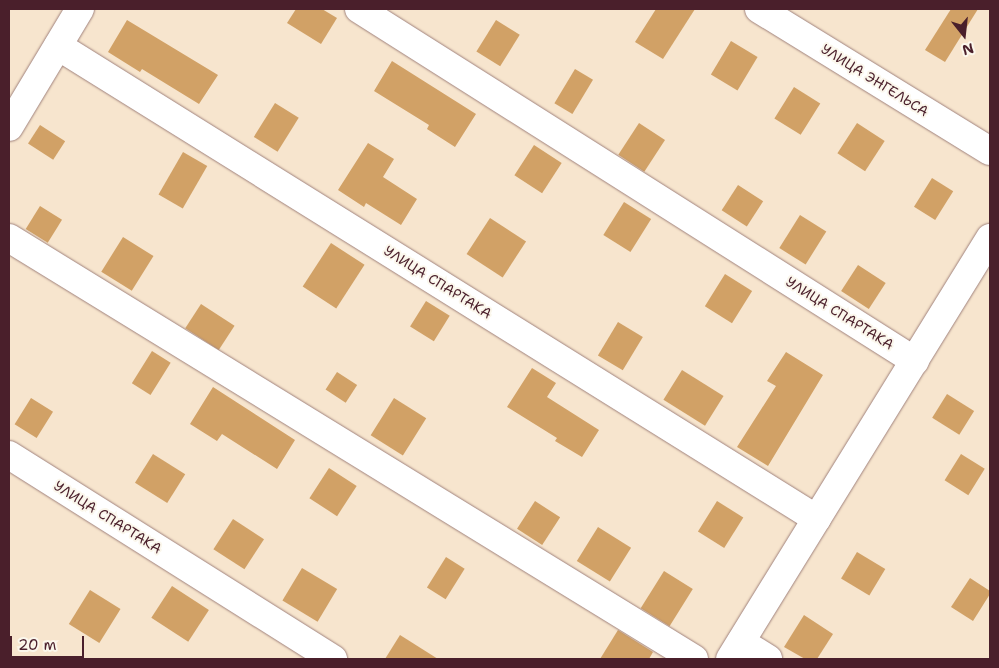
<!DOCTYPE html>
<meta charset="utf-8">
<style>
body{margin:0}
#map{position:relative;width:999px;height:668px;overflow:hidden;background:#f7e5ce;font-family:"Shantell Sans",sans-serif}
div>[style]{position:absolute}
.building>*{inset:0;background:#d1a166;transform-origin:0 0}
.roads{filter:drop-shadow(0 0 1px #a0827c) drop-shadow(0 0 1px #a0827c)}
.minor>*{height:28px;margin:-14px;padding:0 14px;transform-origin:14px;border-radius:14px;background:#fff}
span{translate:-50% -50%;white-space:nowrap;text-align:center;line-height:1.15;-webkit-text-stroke:4px #fbf7ec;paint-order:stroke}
.street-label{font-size:14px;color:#4a1f2b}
.frame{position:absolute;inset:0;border:10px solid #4a1f2b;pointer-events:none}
.north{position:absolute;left:939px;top:10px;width:50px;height:50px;-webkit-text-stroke:4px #fbf7ec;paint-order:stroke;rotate:164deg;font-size:14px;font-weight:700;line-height:20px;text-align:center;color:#4a1f2b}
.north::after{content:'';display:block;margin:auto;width:18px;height:22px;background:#4a1f2b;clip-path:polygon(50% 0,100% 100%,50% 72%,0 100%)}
.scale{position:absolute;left:10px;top:636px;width:74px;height:22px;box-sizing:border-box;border:2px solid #4a1f2b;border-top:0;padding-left:6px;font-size:15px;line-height:18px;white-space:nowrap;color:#4a1f2b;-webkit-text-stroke:4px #fbf7ec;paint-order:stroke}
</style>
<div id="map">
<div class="building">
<div style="clip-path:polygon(296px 9px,322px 9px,337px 18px,321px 44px,287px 23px)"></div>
<div style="clip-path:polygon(656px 9px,695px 9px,663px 59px,635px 42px)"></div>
<div style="clip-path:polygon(951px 9px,978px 9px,945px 62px,925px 50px)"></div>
<div style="clip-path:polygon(127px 20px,218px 75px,199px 104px,142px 69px,140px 72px,108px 52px)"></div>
<div style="left:496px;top:20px;width:28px;height:37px;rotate:32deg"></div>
<div style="left:731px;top:41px;width:31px;height:39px;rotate:31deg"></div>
<div style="clip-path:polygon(392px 61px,476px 114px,455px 147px,427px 129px,429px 125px,374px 91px)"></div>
<div style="left:575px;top:69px;width:21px;height:40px;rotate:31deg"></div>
<div style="left:794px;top:87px;width:31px;height:37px;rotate:32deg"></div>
<div style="left:275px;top:103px;width:28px;height:40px;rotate:32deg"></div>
<div style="left:639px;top:123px;width:31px;height:38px;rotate:33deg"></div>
<div style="left:857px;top:123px;width:33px;height:36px;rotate:33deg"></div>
<div style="left:40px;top:125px;width:30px;height:22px;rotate:33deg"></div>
<div style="clip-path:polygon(368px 143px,394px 159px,383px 177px,417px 199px,401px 225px,366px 203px,364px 207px,338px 190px)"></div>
<div style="left:534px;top:145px;width:33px;height:36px;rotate:33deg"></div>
<div style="left:183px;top:152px;width:28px;height:49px;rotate:30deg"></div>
<div style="left:932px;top:178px;width:25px;height:34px;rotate:32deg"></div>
<div style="left:738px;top:185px;width:30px;height:30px;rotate:33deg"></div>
<div style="left:624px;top:202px;width:32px;height:39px;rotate:32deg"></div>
<div style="left:40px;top:206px;width:26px;height:27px;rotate:32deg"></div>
<div style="left:800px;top:215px;width:31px;height:39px;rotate:32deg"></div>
<div style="left:490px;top:218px;width:43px;height:43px;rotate:33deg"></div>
<div style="left:123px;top:237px;width:36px;height:41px;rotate:32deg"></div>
<div style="left:331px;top:243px;width:40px;height:52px;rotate:33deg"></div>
<div style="left:858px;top:265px;width:33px;height:31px;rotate:33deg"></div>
<div style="left:725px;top:274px;width:32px;height:38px;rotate:32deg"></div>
<div style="left:426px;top:301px;width:28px;height:30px;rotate:32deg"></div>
<div style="left:201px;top:304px;width:40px;height:29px;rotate:33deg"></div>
<div style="left:618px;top:322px;width:29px;height:39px;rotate:31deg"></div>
<div style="left:152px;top:351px;width:22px;height:38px;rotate:32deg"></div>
<div style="clip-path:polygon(786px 352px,823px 375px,768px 466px,737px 447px,776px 386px,767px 381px)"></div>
<div style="clip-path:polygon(532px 368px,556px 383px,547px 397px,599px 430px,582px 457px,555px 441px,557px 438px,507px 407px)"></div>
<div style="left:682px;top:370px;width:49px;height:35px;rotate:32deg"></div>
<div style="left:337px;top:372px;width:24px;height:21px;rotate:33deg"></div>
<div style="clip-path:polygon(213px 387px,295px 440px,277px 469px,222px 434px,217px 441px,190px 424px)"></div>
<div style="left:947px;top:394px;width:32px;height:28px;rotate:32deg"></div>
<div style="left:31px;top:398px;width:26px;height:31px;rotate:32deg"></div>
<div style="left:394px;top:398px;width:38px;height:44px;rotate:32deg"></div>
<div style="left:153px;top:454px;width:38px;height:34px;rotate:32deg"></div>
<div style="left:961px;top:454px;width:28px;height:31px;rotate:32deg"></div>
<div style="left:329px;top:468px;width:33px;height:36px;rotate:33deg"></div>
<div style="left:535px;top:501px;width:30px;height:33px;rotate:33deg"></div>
<div style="left:717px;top:501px;width:31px;height:36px;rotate:32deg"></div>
<div style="left:233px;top:519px;width:37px;height:36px;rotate:33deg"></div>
<div style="left:598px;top:527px;width:39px;height:40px;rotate:32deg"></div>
<div style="left:857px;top:552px;width:33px;height:31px;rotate:31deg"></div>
<div style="left:446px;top:557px;width:22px;height:36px;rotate:32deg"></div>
<div style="left:302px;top:568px;width:41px;height:38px;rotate:31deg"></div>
<div style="left:664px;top:571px;width:34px;height:44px;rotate:32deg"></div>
<div style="clip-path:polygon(970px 578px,990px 591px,990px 594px,973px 621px,951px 607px)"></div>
<div style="left:172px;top:586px;width:44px;height:38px;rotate:33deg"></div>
<div style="left:90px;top:590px;width:36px;height:40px;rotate:32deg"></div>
<div style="clip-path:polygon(804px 615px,833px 634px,817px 659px,805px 659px,784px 647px)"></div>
<div style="clip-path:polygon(618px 630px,653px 652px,649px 659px,600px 659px)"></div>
<div style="clip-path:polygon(400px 635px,438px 659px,385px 659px)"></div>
</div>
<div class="roads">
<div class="minor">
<div style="left:359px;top:9px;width:658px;rotate:32.34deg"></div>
<div style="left:759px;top:9px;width:271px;rotate:31.6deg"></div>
<div style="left:58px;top:46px;width:894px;rotate:31.93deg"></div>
<div style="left:9px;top:127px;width:138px;rotate:-59deg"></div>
<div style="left:9px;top:238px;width:804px;rotate:31.57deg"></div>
<div style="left:9px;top:455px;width:383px;rotate:32.2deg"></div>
<div style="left:741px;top:642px;width:32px;rotate:32deg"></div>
<div style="left:730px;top:659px;width:495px;rotate:-58.3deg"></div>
</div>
</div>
<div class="street-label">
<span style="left:875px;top:80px;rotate:32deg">УЛИЦА ЭНГЕЛЬСА</span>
<span style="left:438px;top:282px;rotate:32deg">УЛИЦА СПАРТАКА</span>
<span style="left:840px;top:313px;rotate:32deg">УЛИЦА СПАРТАКА</span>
<span style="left:108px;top:517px;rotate:32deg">УЛИЦА СПАРТАКА</span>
</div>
<div class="frame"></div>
<div class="north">N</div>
<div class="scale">20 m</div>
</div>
